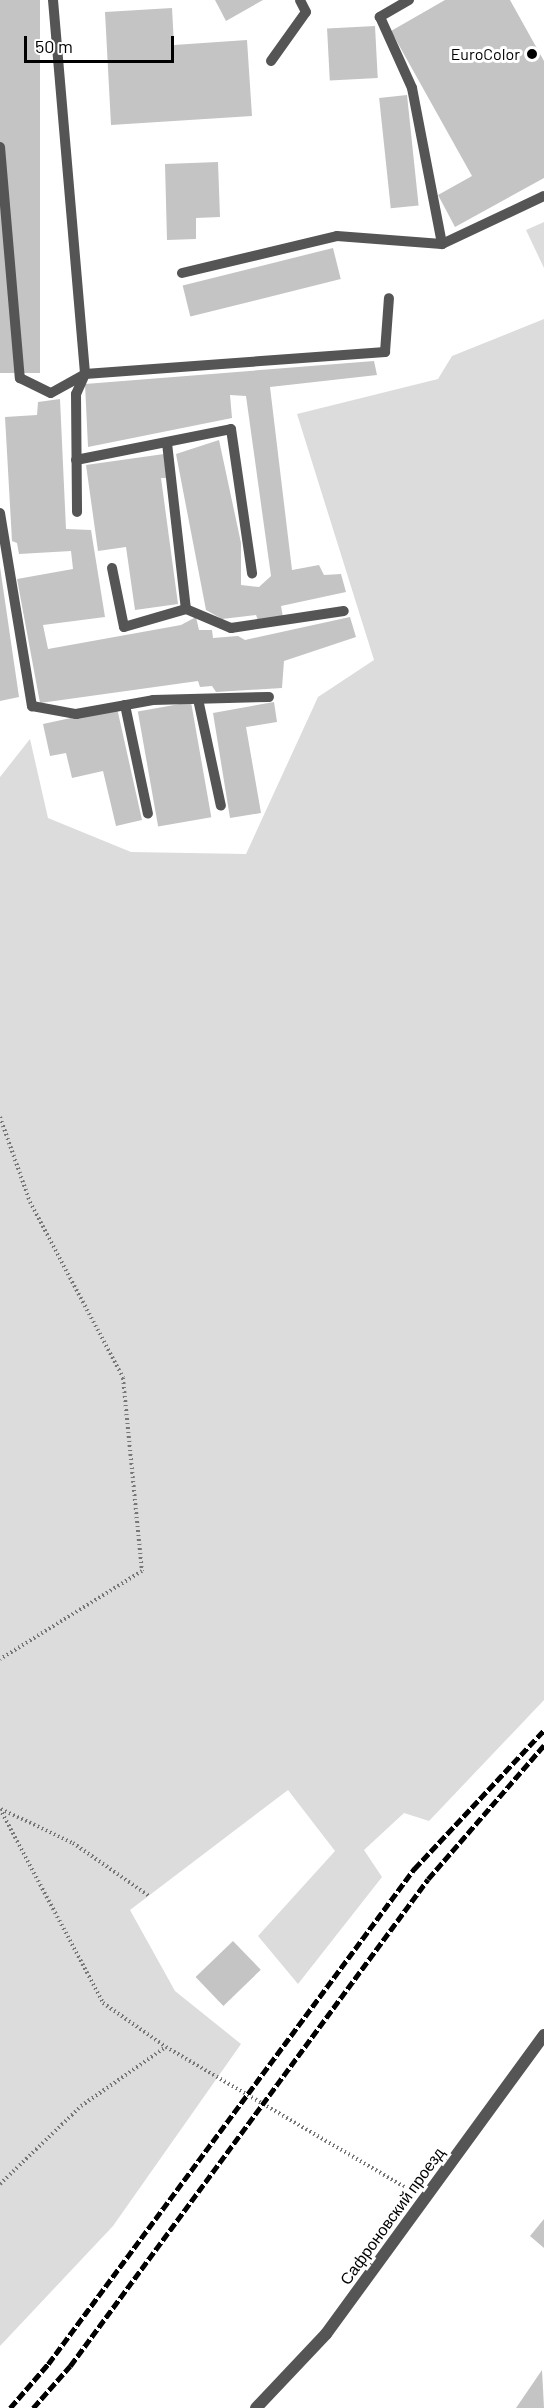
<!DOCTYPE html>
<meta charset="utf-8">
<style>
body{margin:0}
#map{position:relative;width:544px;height:2408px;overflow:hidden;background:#fff;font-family:Barlow,sans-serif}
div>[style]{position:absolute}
.green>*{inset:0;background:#dcdcdc}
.building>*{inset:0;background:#c4c4c4;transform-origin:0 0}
.path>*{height:4px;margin-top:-2px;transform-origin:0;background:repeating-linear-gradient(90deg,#777 0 1.5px,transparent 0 4.5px)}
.service>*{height:10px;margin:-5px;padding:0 5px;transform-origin:5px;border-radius:5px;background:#555}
.minor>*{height:12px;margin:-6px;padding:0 6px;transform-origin:6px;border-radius:6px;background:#555}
.rail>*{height:4.5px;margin-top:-2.25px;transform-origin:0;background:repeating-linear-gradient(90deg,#000 0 9px,transparent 0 12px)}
.dots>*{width:16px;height:16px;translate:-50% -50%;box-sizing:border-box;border:3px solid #fff;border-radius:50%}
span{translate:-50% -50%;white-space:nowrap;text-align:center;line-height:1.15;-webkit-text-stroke:6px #fff;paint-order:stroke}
.poi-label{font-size:16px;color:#000}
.right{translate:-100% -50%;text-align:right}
.street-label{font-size:16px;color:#000}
.scale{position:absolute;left:24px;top:36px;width:150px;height:27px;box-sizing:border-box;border:3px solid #000;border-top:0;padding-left:8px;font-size:18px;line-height:21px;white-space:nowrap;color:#000;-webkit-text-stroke:4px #fff;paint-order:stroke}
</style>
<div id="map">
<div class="green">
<div style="clip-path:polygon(544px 222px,544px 268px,526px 230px)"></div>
<div style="clip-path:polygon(544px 319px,544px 1700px,429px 1821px,404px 1813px,364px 1850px,382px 1877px,298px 1984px,258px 1936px,335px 1851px,288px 1790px,130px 1910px,175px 1991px,241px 2044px,113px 2226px,0 2346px,0 777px,30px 739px,48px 818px,131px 852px,246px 854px,318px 697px,374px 660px,297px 414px,438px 379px,452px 356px)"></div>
</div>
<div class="building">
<div style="left:0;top:0;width:40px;height:373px"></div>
<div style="clip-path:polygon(215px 0,263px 0,226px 21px)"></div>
<div style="clip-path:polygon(445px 0,510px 0,544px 61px,544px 178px,455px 227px,438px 195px,472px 176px,391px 31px)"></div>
<div style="clip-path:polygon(172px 8px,174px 45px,247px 40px,252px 116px,111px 125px,105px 12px)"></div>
<div style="left:375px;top:26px;width:52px;height:48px;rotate:87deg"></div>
<div style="left:407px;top:95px;width:111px;height:28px;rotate:84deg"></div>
<div style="clip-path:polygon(218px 162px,220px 217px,196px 218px,196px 239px,167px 240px,165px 164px)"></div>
<div style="left:333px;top:248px;width:32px;height:155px;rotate:76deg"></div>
<div style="clip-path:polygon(374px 361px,377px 375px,270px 387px,292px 570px,319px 565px,324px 575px,341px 574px,346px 592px,281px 606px,283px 617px,259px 623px,256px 615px,222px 619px,206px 610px,176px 454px,219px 440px,241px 543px,241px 585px,259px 587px,271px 576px,246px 396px,230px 395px,232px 418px,88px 447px,85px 384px)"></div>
<div style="clip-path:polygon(60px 399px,66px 529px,91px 530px,105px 617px,43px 625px,48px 649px,181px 625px,196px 617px,199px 630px,212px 630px,213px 638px,238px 636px,245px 640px,350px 617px,356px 637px,284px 661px,282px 688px,216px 692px,212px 686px,200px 687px,198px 681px,40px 703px,17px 579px,73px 569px,71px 551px,19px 554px,17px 543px,12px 541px,5px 417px,37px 415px,38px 402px)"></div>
<div style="clip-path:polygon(164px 454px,167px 478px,161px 478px,178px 604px,135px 610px,126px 547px,98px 551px,86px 465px)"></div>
<div style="clip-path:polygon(0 567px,19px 697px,0 701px)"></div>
<div style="left:191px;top:702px;width:117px;height:54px;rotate:80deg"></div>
<div style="clip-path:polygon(274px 702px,277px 722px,246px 727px,261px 813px,230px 818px,213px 713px)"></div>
<div style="clip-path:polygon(117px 708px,142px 820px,116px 826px,103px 771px,72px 778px,66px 753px,50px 756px,43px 724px)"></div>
<div style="left:233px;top:1941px;width:40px;height:52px;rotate:46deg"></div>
<div style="clip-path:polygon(544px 2219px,544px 2248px,530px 2236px)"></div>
<div style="clip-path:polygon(542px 2370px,544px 2408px,516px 2408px)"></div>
</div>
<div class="path">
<div style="left:0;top:1117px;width:90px;rotate:70.6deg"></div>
<div style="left:30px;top:1202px;width:199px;rotate:62.1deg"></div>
<div style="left:123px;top:1378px;width:194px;rotate:84.4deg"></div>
<div style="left:142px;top:1571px;width:167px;rotate:148.2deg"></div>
<div style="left:0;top:1809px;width:220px;rotate:62deg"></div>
<div style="left:103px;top:2003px;width:77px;rotate:34.9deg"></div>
<div style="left:1px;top:1809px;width:80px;rotate:25.3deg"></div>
<div style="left:73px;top:1843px;width:93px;rotate:34.9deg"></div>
<div style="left:0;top:2184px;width:112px;rotate:-43.9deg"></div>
<div style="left:81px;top:2106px;width:103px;rotate:-34.8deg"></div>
<div style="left:166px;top:2047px;width:286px;rotate:30.4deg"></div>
</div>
<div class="service">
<div style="left:53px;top:0;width:375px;rotate:85.1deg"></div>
<div style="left:85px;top:374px;width:22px;rotate:114deg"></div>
<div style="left:76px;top:394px;width:118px;rotate:89.5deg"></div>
<div style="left:409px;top:0;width:34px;rotate:150deg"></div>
<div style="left:380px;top:17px;width:78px;rotate:65.7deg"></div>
<div style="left:412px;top:88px;width:159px;rotate:79.1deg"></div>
<div style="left:271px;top:61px;width:60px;rotate:-54.5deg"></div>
<div style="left:306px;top:12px;width:13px;rotate:-117deg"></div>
<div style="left:0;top:147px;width:232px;rotate:85.1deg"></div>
<div style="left:20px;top:378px;width:34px;rotate:26deg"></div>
<div style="left:51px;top:393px;width:39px;rotate:-29deg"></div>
<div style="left:85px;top:374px;width:301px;rotate:-4.2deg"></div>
<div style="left:385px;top:352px;width:54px;rotate:-85.8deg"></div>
<div style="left:182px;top:273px;width:159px;rotate:-13.4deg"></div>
<div style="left:337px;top:236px;width:105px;rotate:4.4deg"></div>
<div style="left:442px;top:244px;width:113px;rotate:-25.2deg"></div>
<div style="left:167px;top:443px;width:167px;rotate:83.5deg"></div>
<div style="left:186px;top:609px;width:49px;rotate:22.9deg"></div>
<div style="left:231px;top:628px;width:114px;rotate:-8.6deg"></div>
<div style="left:76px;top:460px;width:158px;rotate:-11.3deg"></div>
<div style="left:231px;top:429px;width:146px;rotate:81.7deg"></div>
<div style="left:0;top:513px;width:196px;rotate:80.6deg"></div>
<div style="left:32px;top:706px;width:45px;rotate:10.3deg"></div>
<div style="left:76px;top:714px;width:78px;rotate:-10.3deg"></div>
<div style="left:153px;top:700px;width:116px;rotate:-1.5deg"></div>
<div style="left:112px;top:568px;width:60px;rotate:78.5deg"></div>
<div style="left:124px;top:627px;width:65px;rotate:-16.2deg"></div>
<div style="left:198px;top:699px;width:109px;rotate:77.9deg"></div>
<div style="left:125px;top:705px;width:111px;rotate:78.1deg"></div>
</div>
<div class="minor">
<div style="left:256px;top:2408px;width:102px;rotate:-46.6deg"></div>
<div style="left:326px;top:2334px;width:370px;rotate:-53.9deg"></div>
</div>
<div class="rail">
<div style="left:10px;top:2408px;width:58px;rotate:-49.2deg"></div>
<div style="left:48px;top:2364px;width:616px;rotate:-53.52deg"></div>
<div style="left:414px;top:1869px;width:190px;rotate:-46.9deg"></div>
<div style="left:33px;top:2408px;width:56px;rotate:-48.6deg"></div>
<div style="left:70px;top:2366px;width:604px;rotate:-53.68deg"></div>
<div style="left:428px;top:1879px;width:177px;rotate:-49.1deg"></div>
</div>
<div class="dots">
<div style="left:532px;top:54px;background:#000"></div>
</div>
<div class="poi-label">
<span class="right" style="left:520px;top:54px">EuroColor</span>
</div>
<div class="street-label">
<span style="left:392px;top:2216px;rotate:-54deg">Сафроновский проезд</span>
</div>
<div class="scale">50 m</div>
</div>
